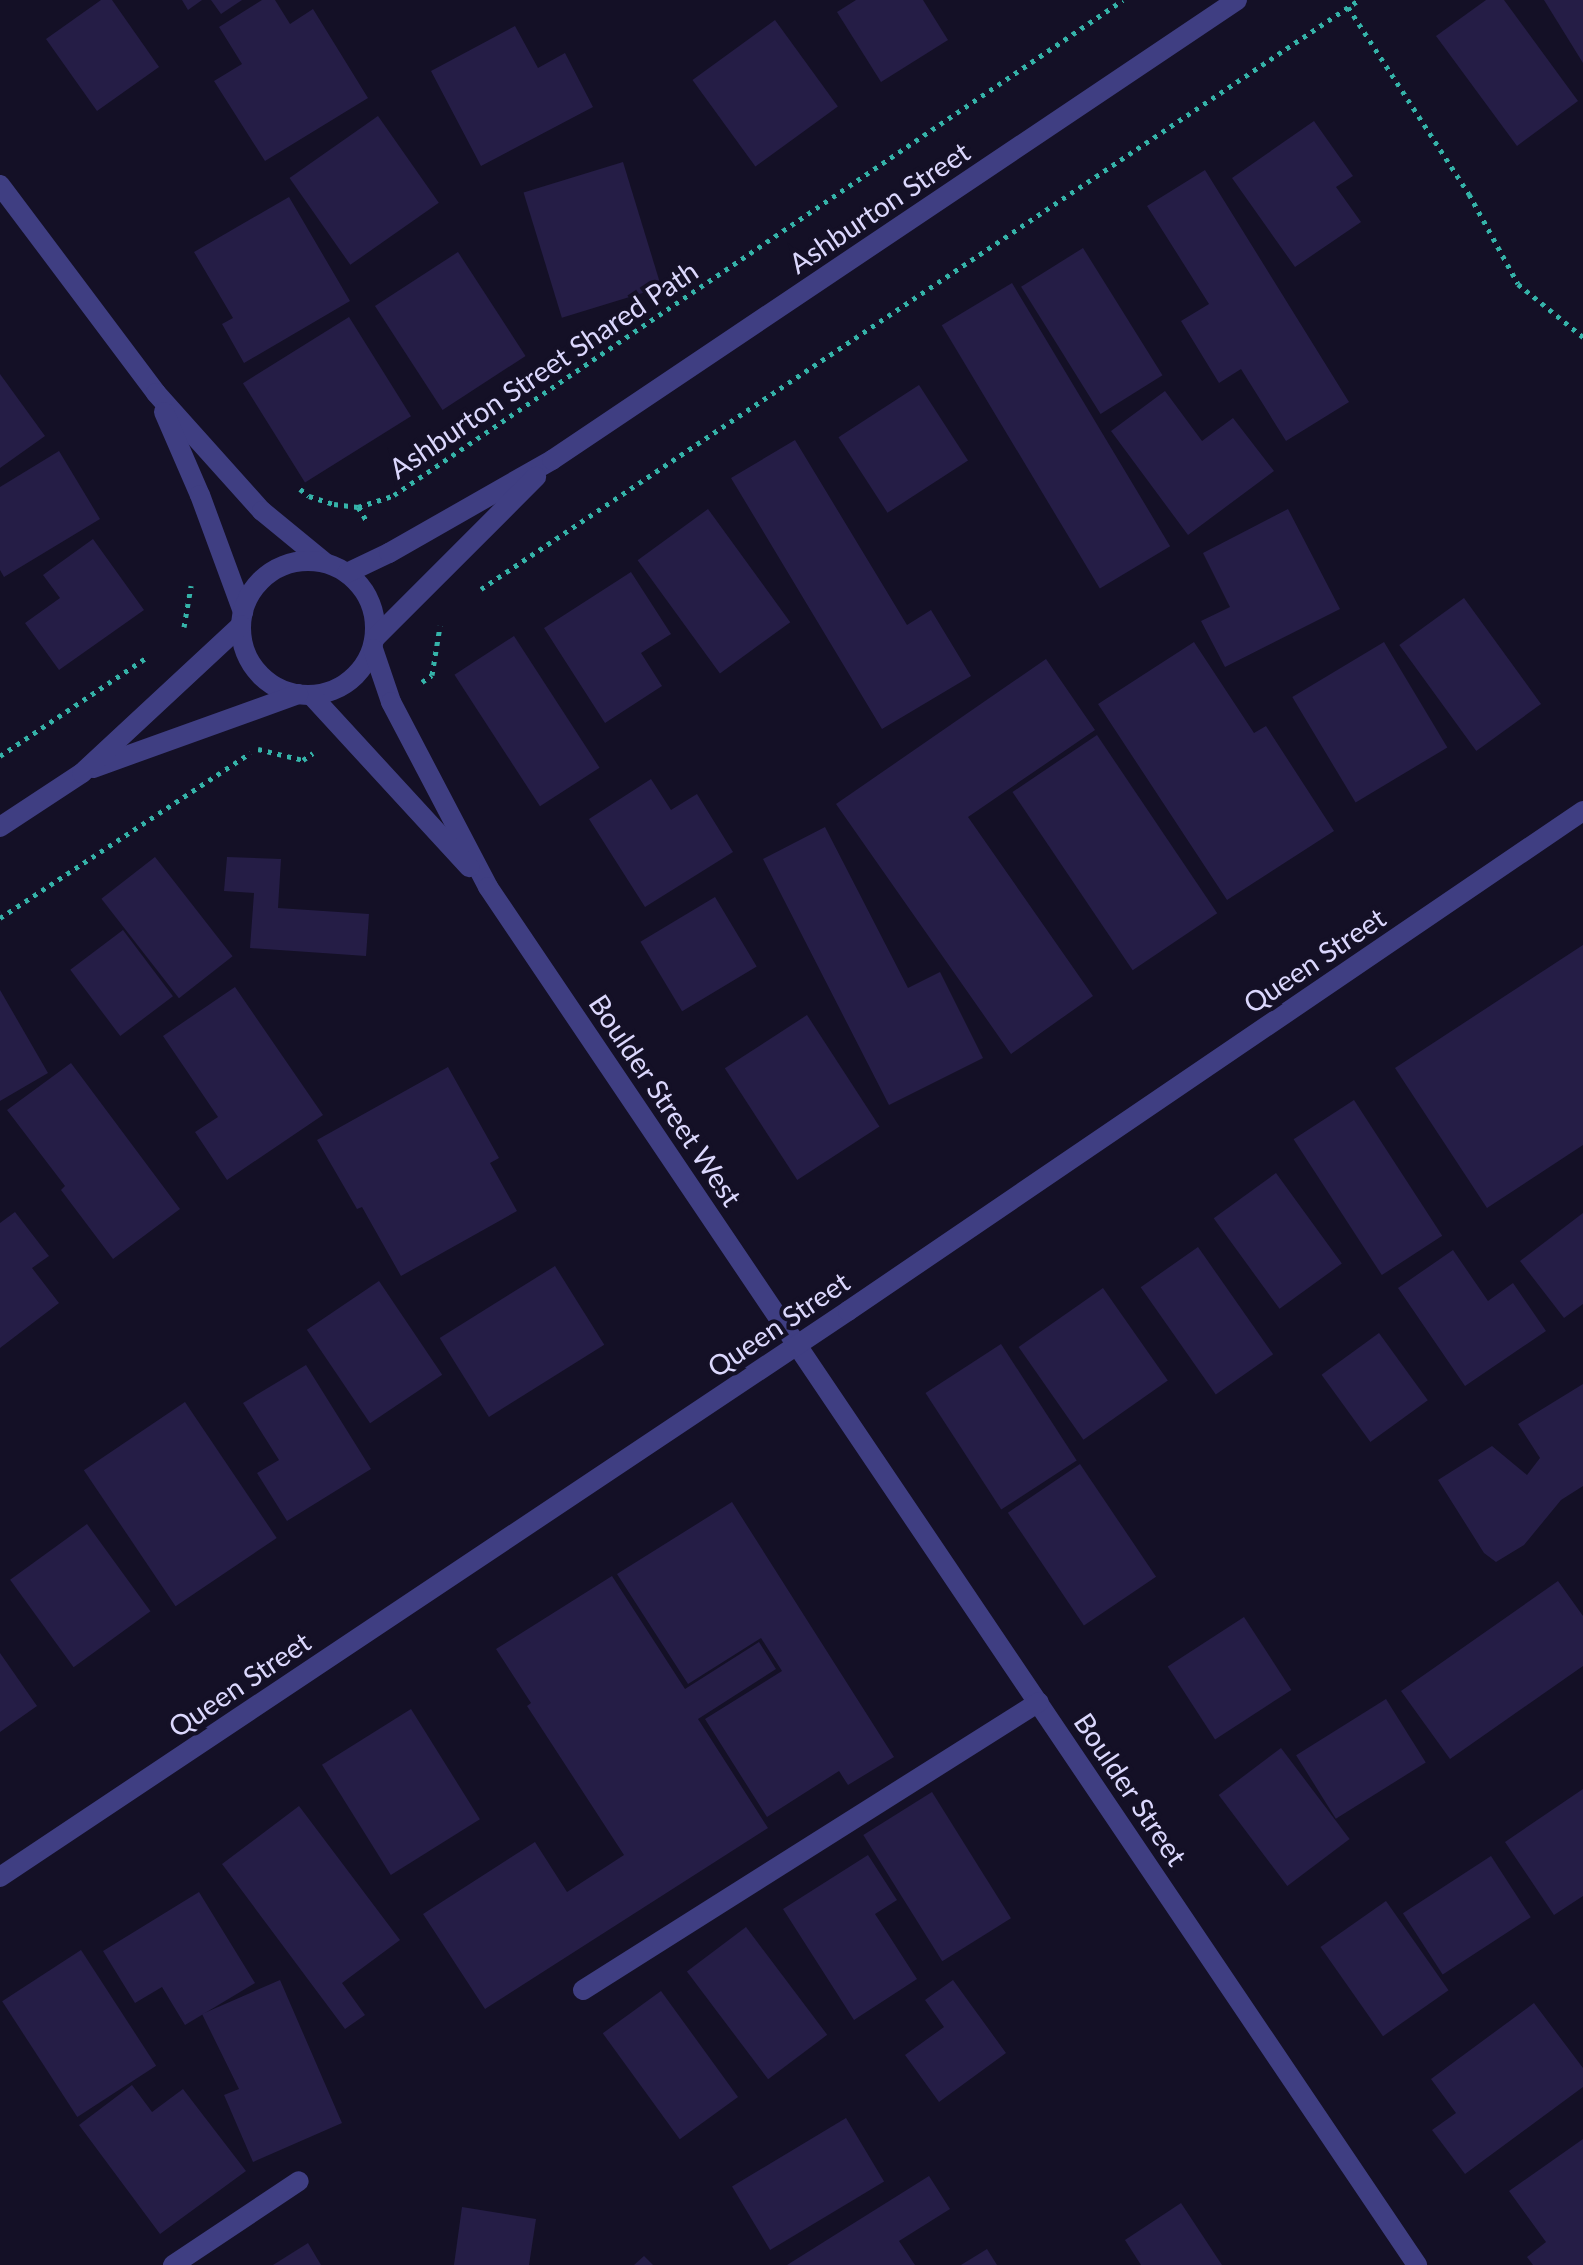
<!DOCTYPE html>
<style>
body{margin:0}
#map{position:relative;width:1583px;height:2265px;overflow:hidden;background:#141026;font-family:Lato,sans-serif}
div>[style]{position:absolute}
.building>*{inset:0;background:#251d46;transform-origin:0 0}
.path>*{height:5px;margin-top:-2.5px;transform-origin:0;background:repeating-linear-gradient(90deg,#35b3a9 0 4px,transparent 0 10px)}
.minor>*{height:20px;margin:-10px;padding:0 10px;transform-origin:10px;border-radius:10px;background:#3f3e82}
.minor>.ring{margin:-10px;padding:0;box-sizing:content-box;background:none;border:20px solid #3f3e82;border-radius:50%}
span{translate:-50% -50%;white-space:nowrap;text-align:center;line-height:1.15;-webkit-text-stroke:8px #141026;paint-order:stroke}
.street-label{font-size:28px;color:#dbd7fd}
</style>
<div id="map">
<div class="building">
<div style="clip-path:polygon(101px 0,112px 0,159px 67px,97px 111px,46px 39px)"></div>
<div style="clip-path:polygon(182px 0,202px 0,188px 10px)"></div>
<div style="clip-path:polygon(211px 0,242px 0,221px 14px)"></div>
<div style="clip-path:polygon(262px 0,275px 0,290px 24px,313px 9px,368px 98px,265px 161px,214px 81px,242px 64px,219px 27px)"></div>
<div style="clip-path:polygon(856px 0,923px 0,948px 40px,881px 82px,837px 12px)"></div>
<div style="clip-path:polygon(1486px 0,1504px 0,1578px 101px,1517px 146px,1436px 36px)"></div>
<div style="clip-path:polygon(1544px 0,1583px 0,1583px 63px)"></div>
<div style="left:775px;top:20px;width:107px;height:102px;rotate:54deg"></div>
<div style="clip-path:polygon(515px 26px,538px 68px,565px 53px,593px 107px,481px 166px,431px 71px)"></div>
<div style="left:378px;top:116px;width:106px;height:108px;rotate:55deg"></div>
<div style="clip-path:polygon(1314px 121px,1353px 176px,1336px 187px,1361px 222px,1295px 267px,1232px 178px)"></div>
<div style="left:623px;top:162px;width:131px;height:104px;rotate:73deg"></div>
<div style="clip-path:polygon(1205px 170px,1349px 402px,1286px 441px,1241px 369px,1219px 383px,1181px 321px,1209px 304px,1147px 206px)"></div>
<div style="clip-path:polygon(289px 197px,350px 301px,244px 363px,222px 324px,233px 318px,194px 252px)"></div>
<div style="left:1083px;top:248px;width:150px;height:73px;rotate:58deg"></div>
<div style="left:458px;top:252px;width:124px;height:99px;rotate:57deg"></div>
<div style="left:1012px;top:283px;width:307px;height:82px;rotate:59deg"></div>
<div style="left:349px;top:317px;width:117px;height:125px;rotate:58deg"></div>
<div style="clip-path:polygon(0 374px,45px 436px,0 468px)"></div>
<div style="left:919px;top:385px;width:90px;height:96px;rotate:57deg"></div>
<div style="clip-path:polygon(1165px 391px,1202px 441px,1233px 418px,1274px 471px,1188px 535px,1111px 431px)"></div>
<div style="clip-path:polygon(795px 440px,907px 625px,931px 610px,971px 676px,882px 729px,731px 478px)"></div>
<div style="clip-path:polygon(59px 451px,100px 519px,4px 577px,0 570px,0 487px)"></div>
<div style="left:708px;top:509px;width:140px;height:87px;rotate:54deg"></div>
<div style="clip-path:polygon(1288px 509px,1340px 609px,1225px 667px,1201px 621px,1230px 607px,1203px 553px)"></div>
<div style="clip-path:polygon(93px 539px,144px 610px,59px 670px,25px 623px,60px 598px,43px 575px)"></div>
<div style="clip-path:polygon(631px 572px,671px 634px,641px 653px,662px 686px,605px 723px,544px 628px)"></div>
<div style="left:1464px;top:598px;width:131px;height:80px;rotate:54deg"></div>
<div style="left:514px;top:636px;width:157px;height:71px;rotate:57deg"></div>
<div style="clip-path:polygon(1194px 642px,1254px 733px,1266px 726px,1334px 831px,1227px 900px,1098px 704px)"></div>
<div style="left:1384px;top:642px;width:123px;height:107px;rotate:59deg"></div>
<div style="clip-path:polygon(1046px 659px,1095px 730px,968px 817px,1093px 996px,1011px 1054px,836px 804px)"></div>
<div style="left:1097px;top:735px;width:215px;height:102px;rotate:56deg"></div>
<div style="clip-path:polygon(651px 779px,671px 810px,697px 794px,733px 852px,645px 907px,589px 819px)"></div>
<div style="clip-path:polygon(825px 827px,908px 988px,940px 972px,983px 1058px,889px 1105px,763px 859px)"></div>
<div style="left:155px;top:857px;width:126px;height:68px;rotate:52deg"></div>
<div style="clip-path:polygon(227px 857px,281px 859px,278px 908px,369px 914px,366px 956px,250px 948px,254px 893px,224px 891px)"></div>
<div style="left:715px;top:897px;width:81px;height:87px;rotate:59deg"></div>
<div style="left:123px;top:930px;width:83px;height:66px;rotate:53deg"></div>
<div style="clip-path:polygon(1583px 945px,1583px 1145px,1487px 1208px,1395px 1068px)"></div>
<div style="clip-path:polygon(235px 987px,323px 1115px,227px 1180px,195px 1132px,218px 1117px,163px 1036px)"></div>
<div style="clip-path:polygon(0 990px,48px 1073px,0 1101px)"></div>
<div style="left:807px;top:1015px;width:133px;height:98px;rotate:57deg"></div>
<div style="clip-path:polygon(71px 1063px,180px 1209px,113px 1259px,61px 1190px,65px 1186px,7px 1110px)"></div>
<div style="clip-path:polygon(448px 1067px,499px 1158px,490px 1163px,517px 1211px,401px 1276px,362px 1207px,357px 1209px,317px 1140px)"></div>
<div style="left:1354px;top:1100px;width:162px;height:72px;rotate:57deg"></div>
<div style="left:1276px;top:1173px;width:112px;height:77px;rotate:54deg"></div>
<div style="clip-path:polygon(15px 1212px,49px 1256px,32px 1268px,59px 1303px,0 1348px,0 1223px)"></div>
<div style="clip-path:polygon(1583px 1213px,1583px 1304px,1564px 1318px,1520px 1261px)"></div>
<div style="left:1198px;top:1247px;width:131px;height:70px;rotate:55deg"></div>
<div style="clip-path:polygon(1453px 1250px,1488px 1301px,1513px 1283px,1546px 1331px,1465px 1386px,1398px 1288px)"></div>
<div style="left:555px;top:1266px;width:93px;height:136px;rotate:58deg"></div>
<div style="left:379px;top:1281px;width:113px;height:87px;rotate:56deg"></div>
<div style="left:1103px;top:1288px;width:113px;height:103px;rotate:55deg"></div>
<div style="left:1379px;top:1333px;width:83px;height:71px;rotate:54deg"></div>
<div style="left:1001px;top:1344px;width:139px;height:90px;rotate:57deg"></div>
<div style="clip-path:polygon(306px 1365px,371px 1469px,287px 1521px,257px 1473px,279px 1460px,243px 1403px)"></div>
<div style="clip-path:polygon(1583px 1384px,1583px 1486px,1561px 1500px,1524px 1545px,1496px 1562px,1484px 1553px,1438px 1480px,1492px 1446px,1527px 1475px,1540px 1458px,1518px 1424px)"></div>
<div style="left:185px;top:1402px;width:164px;height:122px;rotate:56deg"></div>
<div style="left:1080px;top:1464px;width:136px;height:87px;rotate:56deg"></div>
<div style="clip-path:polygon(732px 1502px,894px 1757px,848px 1785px,839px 1771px,767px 1817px,705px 1719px,782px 1671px,761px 1638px,688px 1684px,617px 1574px)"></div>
<div style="left:87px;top:1524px;width:108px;height:95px;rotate:54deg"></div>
<div style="clip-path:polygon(612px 1576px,685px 1689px,759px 1642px,776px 1669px,698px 1719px,768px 1828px,485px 2009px,423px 1914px,535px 1842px,567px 1892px,624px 1855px,527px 1706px,531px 1703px,496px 1649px)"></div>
<div style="clip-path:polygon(1558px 1581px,1583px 1616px,1583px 1666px,1450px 1759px,1401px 1691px)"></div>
<div style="left:1244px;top:1617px;width:87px;height:91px;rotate:57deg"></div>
<div style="clip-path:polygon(0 1653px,37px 1706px,0 1732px)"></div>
<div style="left:1386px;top:1699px;width:75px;height:106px;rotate:58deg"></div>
<div style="left:411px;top:1709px;width:130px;height:105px;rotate:58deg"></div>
<div style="left:1281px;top:1748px;width:114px;height:78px;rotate:53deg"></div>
<div style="clip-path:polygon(1583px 1789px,1583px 1896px,1554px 1915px,1505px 1842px)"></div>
<div style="left:932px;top:1792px;width:149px;height:81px;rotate:58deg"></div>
<div style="clip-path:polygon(299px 1806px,400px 1940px,342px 1983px,365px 2015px,345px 2029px,222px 1864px)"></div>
<div style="clip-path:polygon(868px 1855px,897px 1900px,875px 1914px,917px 1979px,854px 2020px,783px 1909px)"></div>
<div style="left:1491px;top:1856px;width:73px;height:105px;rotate:57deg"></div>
<div style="clip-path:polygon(199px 1892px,255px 1983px,185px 2025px,162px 1987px,135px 2003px,103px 1951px)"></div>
<div style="left:1386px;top:1901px;width:109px;height:80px;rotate:55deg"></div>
<div style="left:746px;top:1927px;width:135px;height:74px;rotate:53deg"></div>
<div style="left:81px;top:1950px;width:138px;height:94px;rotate:57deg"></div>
<div style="clip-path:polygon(280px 1980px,342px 2123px,253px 2162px,224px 2095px,239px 2089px,202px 2014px)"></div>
<div style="clip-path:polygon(953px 1980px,1006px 2053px,939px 2102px,905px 2055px,944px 2027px,925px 2000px)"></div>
<div style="left:661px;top:1991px;width:131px;height:72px;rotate:54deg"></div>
<div style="clip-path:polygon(1534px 2003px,1583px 2068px,1583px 2087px,1465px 2174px,1432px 2130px,1456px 2113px,1431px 2079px)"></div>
<div style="clip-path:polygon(132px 2085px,152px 2112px,183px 2089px,246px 2171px,160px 2234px,79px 2125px)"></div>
<div style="left:846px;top:2118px;width:74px;height:133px;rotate:59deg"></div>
<div style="clip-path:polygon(1583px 2139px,1583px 2265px,1533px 2265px,1527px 2257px,1546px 2242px,1509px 2191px)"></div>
<div style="clip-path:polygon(929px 2176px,950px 2209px,899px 2241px,915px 2265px,787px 2265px)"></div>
<div style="clip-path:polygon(1181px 2203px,1222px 2265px,1141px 2265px,1125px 2240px)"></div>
<div style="clip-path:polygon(462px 2207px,536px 2219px,529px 2265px,454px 2265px)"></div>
<div style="clip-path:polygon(308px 2243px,321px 2265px,273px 2265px)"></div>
<div style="clip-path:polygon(987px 2249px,997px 2265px,961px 2265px)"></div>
<div style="clip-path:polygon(644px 2256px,653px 2265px,634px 2265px)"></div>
</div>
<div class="path">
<div style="left:1348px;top:7px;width:223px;rotate:57.1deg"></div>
<div style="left:1469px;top:194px;width:102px;rotate:61.4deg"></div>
<div style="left:1518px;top:284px;width:84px;rotate:39.2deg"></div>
<div style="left:300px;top:489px;width:11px;rotate:38deg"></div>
<div style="left:309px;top:496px;width:26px;rotate:18deg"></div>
<div style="left:334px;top:504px;width:24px;rotate:7deg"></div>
<div style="left:358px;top:507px;width:38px;rotate:-18deg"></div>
<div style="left:394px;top:495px;width:881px;rotate:-34.18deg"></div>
<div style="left:358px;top:507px;width:19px;rotate:58deg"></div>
<div style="left:481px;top:589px;width:1057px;rotate:-33.86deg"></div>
<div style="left:184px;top:627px;width:42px;rotate:-80.3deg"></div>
<div style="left:422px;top:682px;width:12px;rotate:-35deg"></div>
<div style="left:432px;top:675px;width:50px;rotate:-80.7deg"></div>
<div style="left:258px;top:749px;width:46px;rotate:13.7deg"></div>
<div style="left:303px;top:760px;width:12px;rotate:-35deg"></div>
<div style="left:0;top:756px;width:179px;rotate:-33.9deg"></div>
<div style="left:0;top:918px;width:300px;rotate:-33.4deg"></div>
</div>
<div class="minor">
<div style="left:0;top:185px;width:260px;rotate:53.1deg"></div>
<div style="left:156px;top:393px;width:159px;rotate:48.1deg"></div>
<div style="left:262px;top:511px;width:80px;rotate:39.4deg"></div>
<div style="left:164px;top:412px;width:90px;rotate:66.6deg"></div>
<div style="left:200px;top:495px;width:125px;rotate:69.8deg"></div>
<div class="ring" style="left:241px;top:561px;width:114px;height:114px"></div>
<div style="left:347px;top:573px;width:47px;rotate:-25.5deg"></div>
<div style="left:389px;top:553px;width:188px;rotate:-29.7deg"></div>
<div style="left:552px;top:460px;width:825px;rotate:-33.88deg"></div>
<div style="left:375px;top:638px;width:228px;rotate:-45deg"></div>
<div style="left:373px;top:649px;width:56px;rotate:71.2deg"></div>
<div style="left:391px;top:702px;width:209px;rotate:62.3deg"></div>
<div style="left:488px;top:887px;width:1662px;rotate:56.01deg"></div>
<div style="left:311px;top:695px;width:234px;rotate:47.4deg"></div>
<div style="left:93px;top:768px;width:218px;rotate:-19.8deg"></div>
<div style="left:0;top:827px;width:98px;rotate:-33.4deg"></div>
<div style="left:82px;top:773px;width:217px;rotate:-42.9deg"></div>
<div style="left:0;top:1877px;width:1020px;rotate:-33.72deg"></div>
<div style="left:848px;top:1311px;width:889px;rotate:-34.23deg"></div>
<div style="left:583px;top:1990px;width:539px;rotate:-32.28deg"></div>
<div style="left:173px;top:2265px;width:151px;rotate:-33.7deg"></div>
</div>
<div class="street-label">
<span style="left:879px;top:207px;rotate:-34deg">Ashburton Street</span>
<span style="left:543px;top:369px;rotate:-34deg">Ashburton Street Shared Path</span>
<span style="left:1314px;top:960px;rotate:-34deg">Queen Street</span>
<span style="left:666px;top:1100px;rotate:56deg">Boulder Street West</span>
<span style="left:778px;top:1324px;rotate:-34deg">Queen Street</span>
<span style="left:239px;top:1684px;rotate:-34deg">Queen Street</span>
<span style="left:1131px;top:1789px;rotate:56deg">Boulder Street</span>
</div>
</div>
